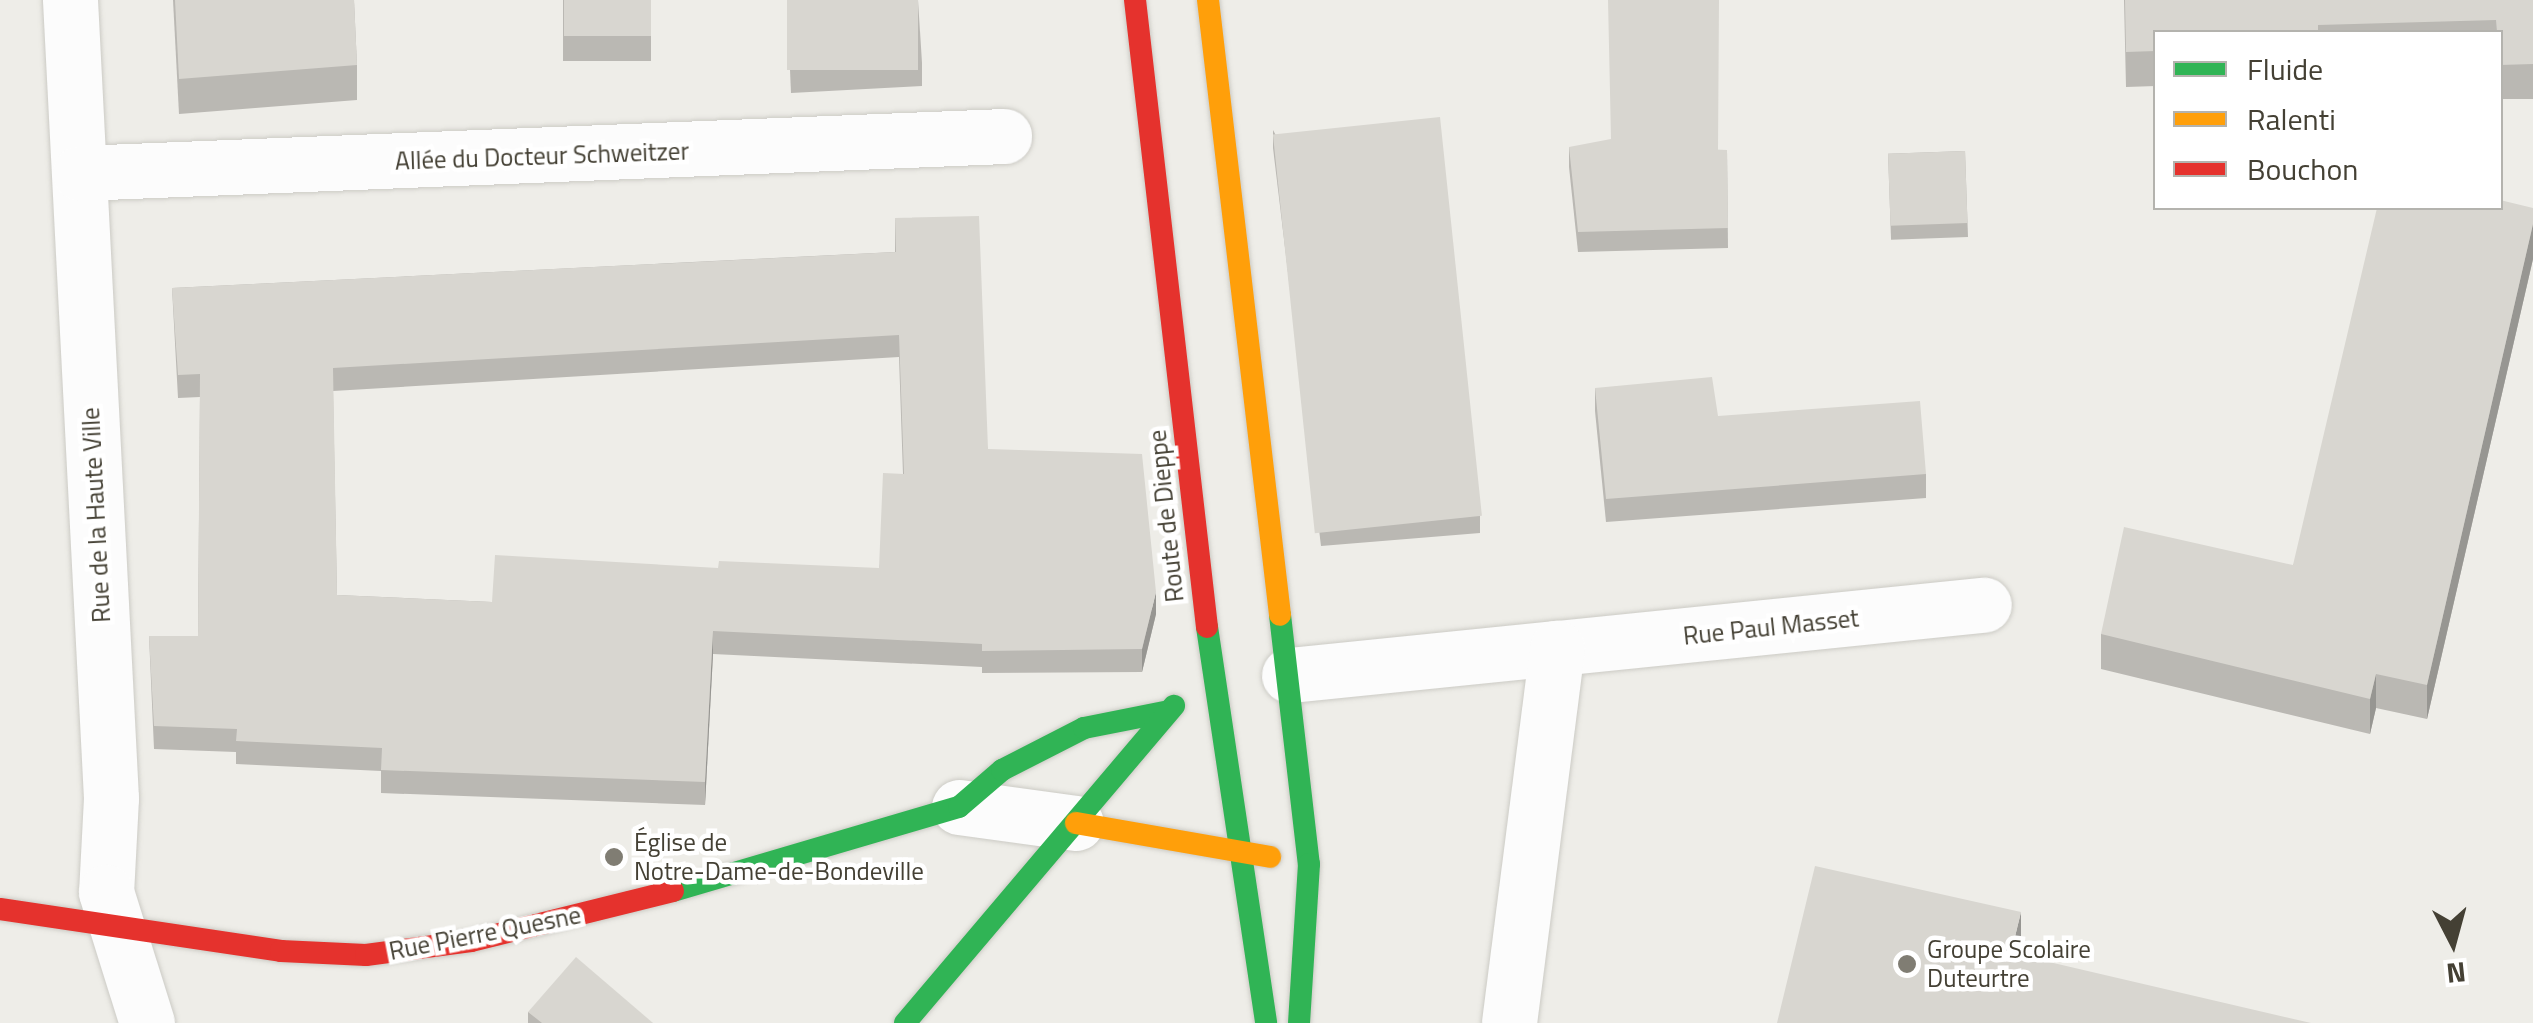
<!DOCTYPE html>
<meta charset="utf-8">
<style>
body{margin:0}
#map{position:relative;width:2533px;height:1023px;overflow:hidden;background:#eeede8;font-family:"Titillium Web",sans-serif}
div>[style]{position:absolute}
.roads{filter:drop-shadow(0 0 2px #cccbc5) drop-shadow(0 0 2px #cccbc5)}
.street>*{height:55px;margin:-27.5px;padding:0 27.5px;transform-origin:27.5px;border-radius:27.5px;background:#fcfcfc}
.fast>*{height:22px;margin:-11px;padding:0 11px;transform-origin:11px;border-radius:11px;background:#30b455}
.slow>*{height:22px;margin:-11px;padding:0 11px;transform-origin:11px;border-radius:11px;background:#ff9f0a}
.jam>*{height:22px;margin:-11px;padding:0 11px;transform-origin:11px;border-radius:11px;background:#e5322d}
.wall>*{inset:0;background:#bab8b3;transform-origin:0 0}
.shaded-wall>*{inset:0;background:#979692}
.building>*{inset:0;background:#d8d6d0;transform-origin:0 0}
.dots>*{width:28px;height:28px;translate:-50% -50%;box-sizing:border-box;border:5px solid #fff;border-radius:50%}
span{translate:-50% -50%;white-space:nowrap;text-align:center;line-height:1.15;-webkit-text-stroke:9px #fff;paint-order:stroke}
.street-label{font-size:25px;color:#444034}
.poi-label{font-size:25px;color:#444034}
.left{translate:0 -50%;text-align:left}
.legend{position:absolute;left:2153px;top:30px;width:350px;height:180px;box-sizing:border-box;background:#fff;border:2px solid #b4b3ae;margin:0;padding:12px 18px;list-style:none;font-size:30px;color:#444034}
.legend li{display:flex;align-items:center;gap:20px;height:50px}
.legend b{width:50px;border:2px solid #b4b3ae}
.north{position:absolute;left:2403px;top:893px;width:100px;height:100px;-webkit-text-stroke:8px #fff;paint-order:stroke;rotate:174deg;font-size:28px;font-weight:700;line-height:40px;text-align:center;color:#444034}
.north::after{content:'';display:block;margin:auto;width:35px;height:45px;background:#444034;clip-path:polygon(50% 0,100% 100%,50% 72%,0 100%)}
</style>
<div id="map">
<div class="roads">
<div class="street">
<div style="left:70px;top:0;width:799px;rotate:87.06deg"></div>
<div style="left:111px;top:798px;width:94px;rotate:93deg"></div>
<div style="left:106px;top:892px;width:137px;rotate:72.6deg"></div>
<div style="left:80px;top:173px;width:925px;rotate:-2.29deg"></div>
<div style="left:1557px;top:648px;width:429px;rotate:-5.8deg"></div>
<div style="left:1289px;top:675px;width:269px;rotate:-5.8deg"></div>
<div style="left:1557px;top:648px;width:378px;rotate:97.3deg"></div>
<div style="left:959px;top:807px;width:118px;rotate:7.8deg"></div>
</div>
<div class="fast">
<div style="left:1280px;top:615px;width:251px;rotate:83.4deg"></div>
<div style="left:1309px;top:864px;width:159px;rotate:93.6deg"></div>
<div style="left:1207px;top:627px;width:400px;rotate:81.5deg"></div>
<div style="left:673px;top:891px;width:298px;rotate:-16.4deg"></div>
<div style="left:959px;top:807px;width:57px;rotate:-40.7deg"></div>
<div style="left:1002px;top:770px;width:92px;rotate:-27.1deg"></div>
<div style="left:1084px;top:728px;width:83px;rotate:-11.2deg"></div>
<div style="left:905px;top:1023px;width:416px;rotate:-49.7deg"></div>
</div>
<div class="slow">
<div style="left:1208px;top:0;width:619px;rotate:83.32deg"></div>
<div style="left:1076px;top:823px;width:197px;rotate:9.9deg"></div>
</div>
<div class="jam">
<div style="left:1135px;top:0;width:631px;rotate:83.45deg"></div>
<div style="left:0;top:909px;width:284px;rotate:8.5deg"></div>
<div style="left:281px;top:951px;width:85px;rotate:2.7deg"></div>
<div style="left:366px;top:955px;width:106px;rotate:-7.6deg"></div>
<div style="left:471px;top:941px;width:208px;rotate:-13.9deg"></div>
</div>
</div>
<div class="wall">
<div style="clip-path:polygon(173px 0,354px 0,357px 65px,357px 100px,179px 114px)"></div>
<div style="left:563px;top:0;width:88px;height:61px"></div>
<div style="clip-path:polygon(787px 0,918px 0,922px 63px,922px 86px,791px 93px)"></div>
<div style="clip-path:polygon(2124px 0,2533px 0,2533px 99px,2500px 99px,2500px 32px,2156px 32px,2156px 86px,2126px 87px)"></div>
<div style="clip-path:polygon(1273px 130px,1480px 516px,1480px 533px,1321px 546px,1273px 148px)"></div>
<div style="clip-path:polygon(1569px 147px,1727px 150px,1728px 248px,1578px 252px,1569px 167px)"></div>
<div style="left:1965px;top:151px;width:86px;height:77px;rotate:88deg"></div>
<div style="clip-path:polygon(2533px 208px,2533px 259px,2427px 719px,2376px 708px,2370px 734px,2101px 669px,2101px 634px,2293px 565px)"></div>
<div style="clip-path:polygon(evenodd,895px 218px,988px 449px,1156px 614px,1142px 672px,982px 673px,982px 667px,713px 654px,705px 805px,381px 793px,381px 771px,236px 764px,236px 752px,154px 749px,149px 636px,198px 636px,200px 397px,178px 398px,172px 288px,895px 252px,895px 218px,899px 357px,903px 474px,879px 568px,718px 568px,492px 602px,337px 595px,333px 391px,899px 357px)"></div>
<div style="clip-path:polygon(1595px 388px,1718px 416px,1926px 474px,1926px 498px,1606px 522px,1595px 411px)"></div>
<div style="clip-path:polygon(528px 1012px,653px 1023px,528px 1023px)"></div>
</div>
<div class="shaded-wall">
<div style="clip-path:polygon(2533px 224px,2533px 259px,2427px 719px,2427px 685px)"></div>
<div style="clip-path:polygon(1156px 592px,1156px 614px,1142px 672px,1142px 649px)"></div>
<div style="clip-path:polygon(713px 631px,713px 654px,705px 805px,705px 782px)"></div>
<div style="clip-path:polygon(2376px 674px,2376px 708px,2370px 734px,2370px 699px)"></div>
<div style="clip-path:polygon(2021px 912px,2021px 944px,2011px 984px,2011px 953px)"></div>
</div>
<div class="building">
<div style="clip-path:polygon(175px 0,354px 0,357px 65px,179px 79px)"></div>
<div style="left:564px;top:0;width:87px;height:36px"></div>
<div style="left:787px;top:0;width:131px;height:70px"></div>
<div style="clip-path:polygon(1608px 0,1719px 0,1718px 150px,1727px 150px,1728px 228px,1578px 232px,1569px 147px,1611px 139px)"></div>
<div style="clip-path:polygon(2125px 0,2533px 0,2533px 64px,2500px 65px,2500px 32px,2497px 32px,2496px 20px,2318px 25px,2318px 32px,2156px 32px,2156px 51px,2126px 52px)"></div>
<div style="left:1440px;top:117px;width:401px;height:168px;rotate:84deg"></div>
<div style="left:1965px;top:151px;width:72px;height:77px;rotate:88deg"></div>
<div style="clip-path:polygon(2500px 200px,2533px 208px,2533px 224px,2427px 685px,2376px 674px,2370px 699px,2101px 634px,2124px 527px,2293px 565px,2377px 208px,2500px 208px)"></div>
<div style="clip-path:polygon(evenodd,979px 216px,988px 449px,1142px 454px,1156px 592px,1142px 649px,982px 651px,982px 644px,713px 631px,705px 782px,381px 770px,382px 748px,236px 741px,237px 729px,154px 726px,149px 636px,198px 636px,200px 374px,178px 375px,172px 288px,896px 252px,895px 218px,979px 216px,899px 335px,904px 474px,883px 473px,879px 568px,719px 561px,718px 568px,495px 555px,492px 602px,337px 595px,333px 368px,899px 335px)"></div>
<div style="clip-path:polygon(1712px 377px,1718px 416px,1920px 401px,1926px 474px,1606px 499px,1595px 388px)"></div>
<div style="clip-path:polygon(1815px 866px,2021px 912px,2011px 953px,2311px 1023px,1777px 1023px)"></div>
<div style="clip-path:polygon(576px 957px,653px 1023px,542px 1023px,528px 1012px)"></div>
</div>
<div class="dots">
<div style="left:614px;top:857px;background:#807d73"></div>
<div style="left:1907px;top:964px;background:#807d73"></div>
</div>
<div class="street-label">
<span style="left:542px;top:156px;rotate:-2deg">Allée du Docteur Schweitzer</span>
<span style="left:96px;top:515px;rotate:-93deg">Rue de la Haute Ville</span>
<span style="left:1166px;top:516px;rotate:-96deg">Route de Dieppe</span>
<span style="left:1771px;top:627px;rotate:-6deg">Rue Paul Masset</span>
<span style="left:485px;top:933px;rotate:-11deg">Rue Pierre Quesne</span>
</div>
<div class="poi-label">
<span class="left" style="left:634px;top:857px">Église de<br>Notre-Dame-de-Bondeville</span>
<span class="left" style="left:1927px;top:964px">Groupe Scolaire<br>Duteurtre</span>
</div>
<ul class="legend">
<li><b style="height:12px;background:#30b455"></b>Fluide</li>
<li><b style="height:12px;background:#ff9f0a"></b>Ralenti</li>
<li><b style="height:12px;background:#e5322d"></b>Bouchon</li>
</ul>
<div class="north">N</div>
</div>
